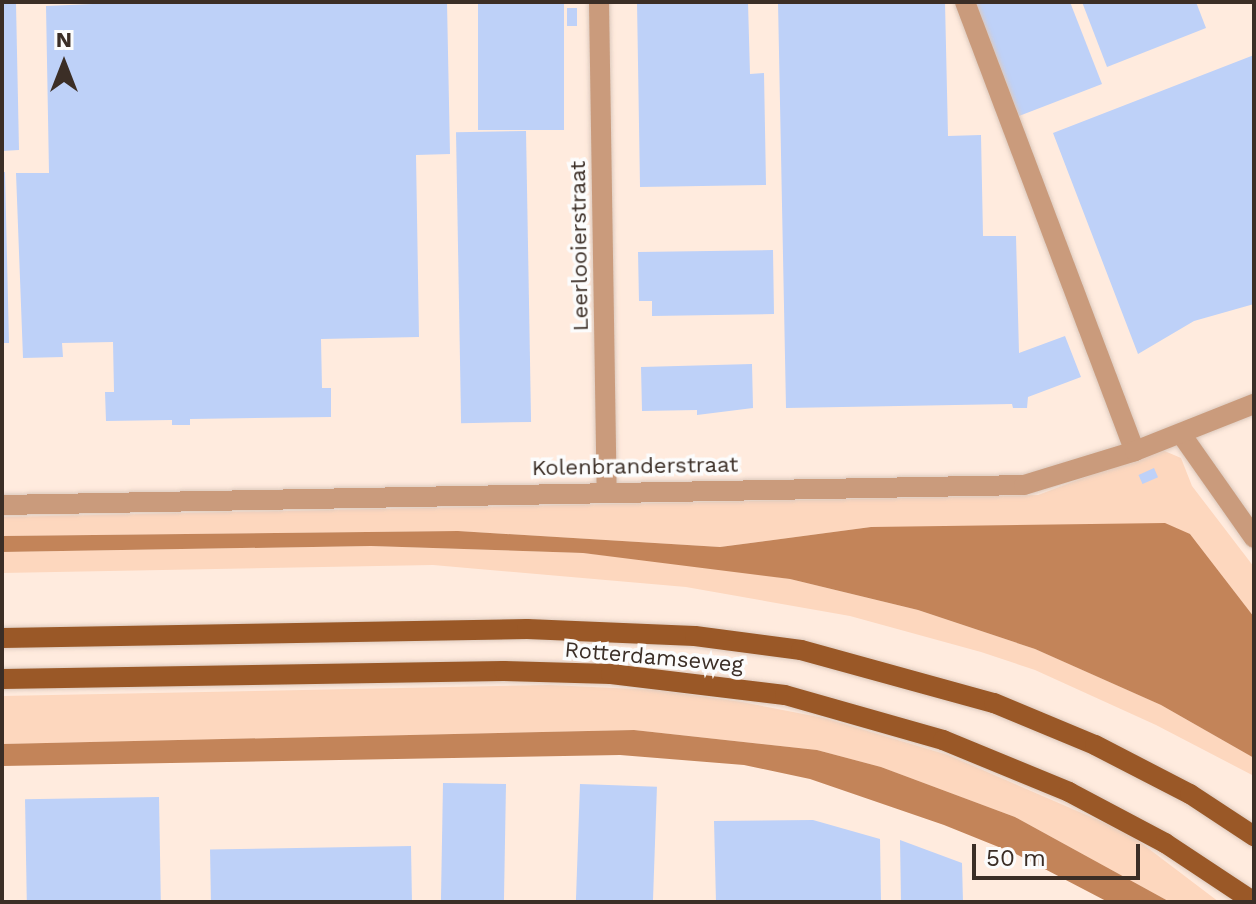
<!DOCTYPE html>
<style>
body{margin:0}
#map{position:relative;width:1256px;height:904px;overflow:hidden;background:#ffebde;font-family:"Work Sans",sans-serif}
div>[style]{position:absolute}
.green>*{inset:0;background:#fdd7be}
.water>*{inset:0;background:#c38459}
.building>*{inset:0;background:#bed1f8;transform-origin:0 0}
.roads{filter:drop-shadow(0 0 2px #dcc9bd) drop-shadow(0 0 2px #dcc9bd)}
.minor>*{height:20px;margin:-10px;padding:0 10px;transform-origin:10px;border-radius:10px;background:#ca9b7c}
.major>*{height:20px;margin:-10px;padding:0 10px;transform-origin:10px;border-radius:10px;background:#9a5827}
span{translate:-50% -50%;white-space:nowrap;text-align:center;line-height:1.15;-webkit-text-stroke:7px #fcfcfc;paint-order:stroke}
.street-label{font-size:22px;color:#3b2e26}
.frame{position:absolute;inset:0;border:4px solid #3b2e26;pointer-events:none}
.north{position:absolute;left:24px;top:24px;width:80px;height:80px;-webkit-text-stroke:6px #fcfcfc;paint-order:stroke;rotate:0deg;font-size:22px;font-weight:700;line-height:32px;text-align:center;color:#3b2e26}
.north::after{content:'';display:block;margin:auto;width:28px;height:36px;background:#3b2e26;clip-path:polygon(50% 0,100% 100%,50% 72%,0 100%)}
.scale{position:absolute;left:972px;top:844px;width:168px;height:36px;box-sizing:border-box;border:4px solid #3b2e26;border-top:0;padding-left:10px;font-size:24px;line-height:28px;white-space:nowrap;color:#3b2e26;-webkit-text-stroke:6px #fcfcfc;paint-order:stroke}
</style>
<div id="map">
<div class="green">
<div style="clip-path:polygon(1160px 449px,1181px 458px,1192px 486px,1254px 567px,1254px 617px,1190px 534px,871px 527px,720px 547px,458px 531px,2px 536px,2px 517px,1038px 495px)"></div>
<div style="clip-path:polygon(371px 546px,583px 553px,699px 565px,790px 579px,918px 610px,1035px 649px,1161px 705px,1254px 758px,1254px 776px,1156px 725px,1035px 670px,981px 652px,850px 616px,686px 587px,433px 565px,2px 573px,2px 552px)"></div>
<div style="clip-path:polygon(550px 685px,657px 690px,742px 702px,824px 718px,948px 755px,1128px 833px,1219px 902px,1170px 902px,1015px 817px,881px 767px,817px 750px,634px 730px,2px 744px,2px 696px)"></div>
</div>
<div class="water">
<div style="clip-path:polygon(1165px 523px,1190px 534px,1254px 617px,1254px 758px,1161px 705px,1035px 649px,918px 610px,790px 579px,583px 553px,371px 546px,2px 552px,2px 536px,458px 531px,720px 547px,871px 527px)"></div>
<div style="clip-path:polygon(634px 730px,817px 750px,881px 767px,1015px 817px,1170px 902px,1108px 902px,1016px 854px,944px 825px,810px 779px,744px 765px,620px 755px,2px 766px,2px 744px)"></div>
</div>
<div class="building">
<div style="clip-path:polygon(139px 2px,447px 2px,450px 154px,416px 155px,419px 337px,321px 339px,322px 388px,331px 388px,331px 417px,190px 419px,190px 425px,172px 425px,172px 420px,106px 421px,105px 392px,114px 392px,113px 342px,62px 343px,63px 357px,23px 358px,16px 173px,49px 173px,46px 6px)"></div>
<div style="left:478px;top:2px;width:86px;height:128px"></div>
<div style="clip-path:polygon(637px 2px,748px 2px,750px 74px,764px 73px,766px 185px,640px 187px)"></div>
<div style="clip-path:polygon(778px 2px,945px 2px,948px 136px,981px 135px,983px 236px,1016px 236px,1019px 353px,1065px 336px,1081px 377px,1028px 397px,1027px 408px,1013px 408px,1012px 404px,786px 408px)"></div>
<div style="clip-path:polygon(975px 2px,1070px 2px,1102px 84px,1019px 116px)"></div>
<div style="clip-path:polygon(1082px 2px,1196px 2px,1206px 28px,1107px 67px)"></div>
<div style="clip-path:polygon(2px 4px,16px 4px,19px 150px,2px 151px)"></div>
<div style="left:567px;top:8px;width:10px;height:18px"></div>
<div style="clip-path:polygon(1254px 55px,1254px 304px,1194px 321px,1138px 354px,1053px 133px)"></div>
<div style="left:526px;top:131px;width:291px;height:70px;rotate:89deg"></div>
<div style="clip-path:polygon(2px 172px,5px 172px,9px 343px,2px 343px)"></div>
<div style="clip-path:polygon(773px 250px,774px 314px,652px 316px,652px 301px,639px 301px,638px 252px)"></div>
<div style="clip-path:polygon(752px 364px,753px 408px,697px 415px,697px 410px,642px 411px,641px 367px)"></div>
<div style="left:1154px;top:468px;width:10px;height:17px;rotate:66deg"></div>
<div style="left:443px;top:783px;width:63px;height:119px;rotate:1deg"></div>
<div style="left:580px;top:784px;width:77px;height:118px;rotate:2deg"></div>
<div style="left:159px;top:797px;width:105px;height:134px;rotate:89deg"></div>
<div style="clip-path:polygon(813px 820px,880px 839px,881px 902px,716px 902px,714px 821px)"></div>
<div style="clip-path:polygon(900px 840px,962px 863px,963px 902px,901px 902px)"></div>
<div style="left:411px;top:846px;width:56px;height:201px;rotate:89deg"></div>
</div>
<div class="roads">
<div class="minor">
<div style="left:599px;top:2px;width:487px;rotate:89.1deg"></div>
<div style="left:965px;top:2px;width:480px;rotate:69.3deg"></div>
<div style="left:1181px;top:434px;width:127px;rotate:54.9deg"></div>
<div style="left:2px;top:505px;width:1022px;rotate:-1.12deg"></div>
<div style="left:1024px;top:485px;width:116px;rotate:-17deg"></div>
<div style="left:1135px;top:451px;width:128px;rotate:-21.6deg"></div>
</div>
<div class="major">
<div style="left:2px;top:638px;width:525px;rotate:-0.98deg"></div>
<div style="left:527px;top:629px;width:168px;rotate:2.4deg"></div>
<div style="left:695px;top:636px;width:107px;rotate:7.5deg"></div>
<div style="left:801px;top:650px;width:200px;rotate:15.4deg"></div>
<div style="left:994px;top:703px;width:109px;rotate:22.6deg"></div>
<div style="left:1095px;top:745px;width:107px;rotate:27.3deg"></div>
<div style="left:1190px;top:794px;width:77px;rotate:33.3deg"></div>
<div style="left:2px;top:679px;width:502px;rotate:-0.91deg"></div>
<div style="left:504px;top:671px;width:107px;rotate:1.6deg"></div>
<div style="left:611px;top:674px;width:175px;rotate:6.9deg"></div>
<div style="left:785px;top:695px;width:164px;rotate:15.9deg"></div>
<div style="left:943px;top:740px;width:136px;rotate:22.4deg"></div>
<div style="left:1069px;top:792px;width:109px;rotate:28deg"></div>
<div style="left:1165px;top:843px;width:107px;rotate:33.5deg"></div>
</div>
</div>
<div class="street-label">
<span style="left:579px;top:246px;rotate:-91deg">Leerlooierstraat</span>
<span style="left:635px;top:466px;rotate:-1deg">Kolenbranderstraat</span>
<span style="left:654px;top:657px;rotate:5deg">Rotterdamseweg</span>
</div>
<div class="frame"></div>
<div class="north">N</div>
<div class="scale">50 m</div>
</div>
